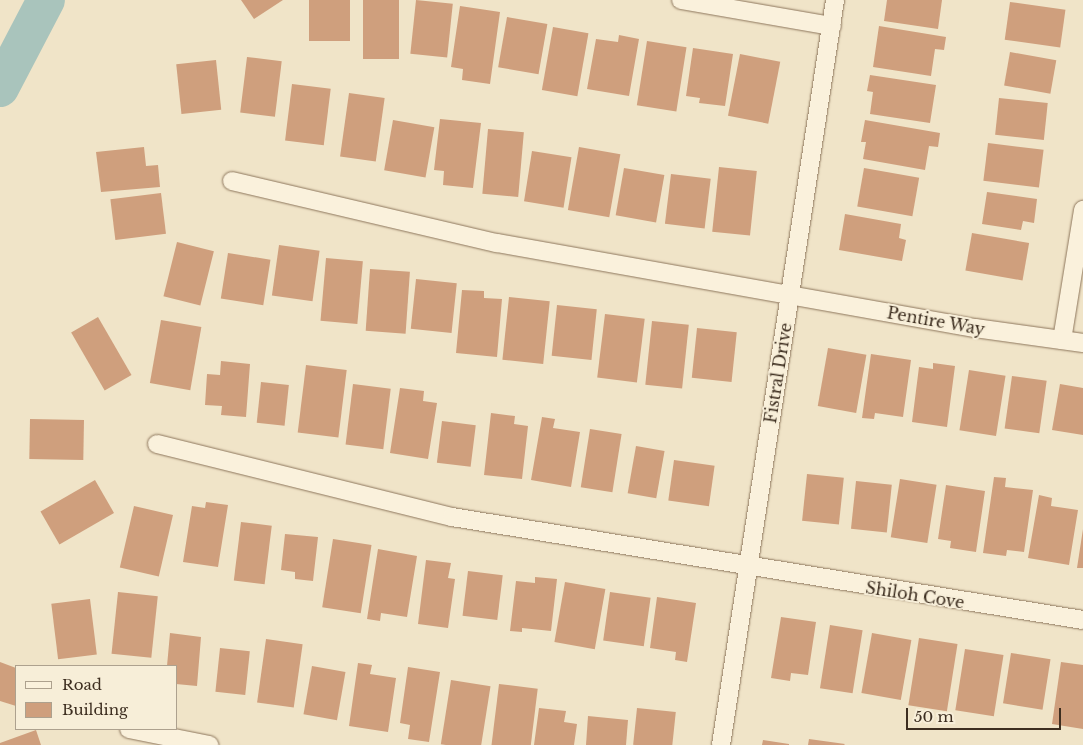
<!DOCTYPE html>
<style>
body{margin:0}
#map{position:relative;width:1083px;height:745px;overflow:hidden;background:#f0e4c8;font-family:"Libre Baskerville",serif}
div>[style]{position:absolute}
.river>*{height:38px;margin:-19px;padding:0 19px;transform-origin:19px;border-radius:19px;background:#a9c4bc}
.building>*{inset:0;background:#cf9f7d;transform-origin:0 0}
.roads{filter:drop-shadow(0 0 1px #8d765c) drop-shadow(0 0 1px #8d765c)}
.minor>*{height:18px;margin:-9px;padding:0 9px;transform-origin:9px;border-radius:9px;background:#faf1dc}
span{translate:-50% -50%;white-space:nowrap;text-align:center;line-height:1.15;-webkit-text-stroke:4px #f7eed8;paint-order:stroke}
.street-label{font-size:16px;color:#3d2e20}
.legend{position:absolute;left:15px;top:665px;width:162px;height:65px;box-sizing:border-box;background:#f7eed8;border:1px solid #ada18e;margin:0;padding:6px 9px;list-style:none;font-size:15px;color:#3d2e20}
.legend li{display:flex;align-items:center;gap:10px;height:25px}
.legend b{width:25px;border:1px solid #ada18e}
.scale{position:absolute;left:906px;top:708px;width:155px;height:22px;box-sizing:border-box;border:2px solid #3d2e20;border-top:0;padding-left:6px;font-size:15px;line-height:18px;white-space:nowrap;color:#3d2e20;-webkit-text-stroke:4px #f7eed8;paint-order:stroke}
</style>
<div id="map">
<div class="river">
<div style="left:0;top:88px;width:99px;rotate:-62.4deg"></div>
</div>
<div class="building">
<div style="clip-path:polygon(241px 0,283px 0,254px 19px)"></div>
<div style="left:309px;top:0;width:41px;height:41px"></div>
<div style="left:363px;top:0;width:36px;height:59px"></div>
<div style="left:416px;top:0;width:37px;height:54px;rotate:6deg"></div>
<div style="clip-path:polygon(887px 0,942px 0,938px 29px,884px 21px)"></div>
<div style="left:1010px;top:2px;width:56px;height:38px;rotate:8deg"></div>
<div style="clip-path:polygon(460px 6px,500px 12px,490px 84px,462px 80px,463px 69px,451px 67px)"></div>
<div style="left:507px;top:17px;width:41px;height:51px;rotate:10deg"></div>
<div style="clip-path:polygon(879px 26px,946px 37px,944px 50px,935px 49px,931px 76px,873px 67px)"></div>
<div style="left:553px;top:27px;width:36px;height:64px;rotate:10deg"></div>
<div style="clip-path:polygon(619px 35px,639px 39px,629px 96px,587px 89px,596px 39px,618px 42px)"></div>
<div style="left:647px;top:41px;width:40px;height:65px;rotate:9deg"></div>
<div style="clip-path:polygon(693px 48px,733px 54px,725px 106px,699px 103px,700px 98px,686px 96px)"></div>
<div style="left:1010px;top:52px;width:47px;height:34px;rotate:10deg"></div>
<div style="left:740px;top:54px;width:41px;height:63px;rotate:11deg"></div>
<div style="left:247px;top:57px;width:35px;height:56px;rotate:7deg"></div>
<div style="left:216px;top:60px;width:50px;height:40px;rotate:84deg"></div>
<div style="clip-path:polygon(870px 75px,936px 85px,930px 123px,870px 114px,873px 92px,867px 91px)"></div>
<div style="left:292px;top:84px;width:39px;height:57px;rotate:7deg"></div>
<div style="left:349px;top:93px;width:36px;height:64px;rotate:8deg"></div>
<div style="left:999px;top:98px;width:49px;height:37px;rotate:6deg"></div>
<div style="clip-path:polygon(440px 119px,481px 123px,473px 188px,443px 185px,444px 171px,434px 170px)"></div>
<div style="left:393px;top:120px;width:42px;height:51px;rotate:10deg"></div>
<div style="clip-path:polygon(865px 120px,940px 133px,938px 147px,929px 146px,925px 170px,863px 159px,866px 142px,861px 142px)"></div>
<div style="left:488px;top:129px;width:36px;height:65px;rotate:5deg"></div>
<div style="left:988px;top:143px;width:56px;height:38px;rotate:7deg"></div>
<div style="clip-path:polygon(144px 147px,146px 166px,158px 165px,160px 187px,101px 192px,96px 152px)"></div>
<div style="left:579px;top:147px;width:42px;height:64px;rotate:10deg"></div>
<div style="left:532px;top:151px;width:40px;height:51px;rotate:9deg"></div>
<div style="left:719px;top:167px;width:38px;height:65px;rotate:6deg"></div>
<div style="left:624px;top:168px;width:41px;height:48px;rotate:10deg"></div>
<div style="left:864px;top:168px;width:56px;height:39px;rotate:10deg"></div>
<div style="left:671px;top:174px;width:40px;height:50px;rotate:7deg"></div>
<div style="clip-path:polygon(987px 192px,1037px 199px,1034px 223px,1023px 221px,1021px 230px,982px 224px)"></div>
<div style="left:161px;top:193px;width:41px;height:51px;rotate:83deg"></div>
<div style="clip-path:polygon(845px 214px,901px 224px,899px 238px,906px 240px,902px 261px,839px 250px)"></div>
<div style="left:972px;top:233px;width:58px;height:38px;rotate:10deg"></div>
<div style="left:177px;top:242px;width:38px;height:56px;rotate:14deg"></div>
<div style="left:279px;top:245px;width:41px;height:51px;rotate:8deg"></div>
<div style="left:228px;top:253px;width:43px;height:46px;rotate:9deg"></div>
<div style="left:326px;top:258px;width:37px;height:63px;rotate:5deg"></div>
<div style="left:370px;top:269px;width:40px;height:62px;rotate:4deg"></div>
<div style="left:416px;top:279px;width:41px;height:50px;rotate:6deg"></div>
<div style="clip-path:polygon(462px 290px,484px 291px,484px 298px,502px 299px,497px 357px,456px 353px)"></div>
<div style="left:509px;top:297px;width:41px;height:63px;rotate:6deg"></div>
<div style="left:557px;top:305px;width:40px;height:51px;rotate:6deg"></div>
<div style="left:605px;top:314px;width:40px;height:64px;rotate:7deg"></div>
<div style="left:98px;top:317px;width:67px;height:31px;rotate:60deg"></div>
<div style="left:161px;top:320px;width:41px;height:64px;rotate:10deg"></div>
<div style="left:652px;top:321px;width:37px;height:64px;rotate:6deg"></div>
<div style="left:697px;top:328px;width:40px;height:50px;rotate:6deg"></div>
<div style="left:828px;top:348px;width:39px;height:59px;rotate:10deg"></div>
<div style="clip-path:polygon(871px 354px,911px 360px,903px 417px,875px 413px,874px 419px,862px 418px)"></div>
<div style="clip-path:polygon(221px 361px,250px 364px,246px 417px,221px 415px,222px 406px,205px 405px,207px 374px,220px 375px)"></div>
<div style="clip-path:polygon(933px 363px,955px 366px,947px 427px,912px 422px,919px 367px,933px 369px)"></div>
<div style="left:306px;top:365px;width:41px;height:68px;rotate:7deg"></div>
<div style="left:969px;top:370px;width:37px;height:61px;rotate:9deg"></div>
<div style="left:1012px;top:376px;width:35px;height:53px;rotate:8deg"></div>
<div style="left:261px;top:382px;width:28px;height:41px;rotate:6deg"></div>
<div style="left:353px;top:384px;width:38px;height:61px;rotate:7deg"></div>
<div style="clip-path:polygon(1060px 384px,1083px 388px,1083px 435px,1052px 430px)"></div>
<div style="clip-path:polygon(400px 388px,424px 391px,423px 401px,437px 403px,428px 459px,390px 453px)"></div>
<div style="clip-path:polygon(491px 413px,515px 416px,514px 424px,528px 426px,522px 479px,484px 475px)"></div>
<div style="clip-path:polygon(542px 417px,555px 419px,553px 428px,580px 432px,571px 487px,531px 480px)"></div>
<div style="left:30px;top:419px;width:54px;height:40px;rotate:1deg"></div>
<div style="left:442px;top:421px;width:34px;height:42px;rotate:7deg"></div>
<div style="left:590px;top:429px;width:32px;height:59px;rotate:9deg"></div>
<div style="left:636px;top:446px;width:29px;height:48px;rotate:10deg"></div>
<div style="left:674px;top:460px;width:41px;height:41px;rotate:8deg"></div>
<div style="left:807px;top:474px;width:37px;height:47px;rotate:6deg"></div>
<div style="clip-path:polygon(994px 477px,1006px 478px,1005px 487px,1033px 490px,1024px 552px,1007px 550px,1006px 556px,983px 553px)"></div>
<div style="left:900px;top:479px;width:37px;height:59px;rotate:9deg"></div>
<div style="left:95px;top:480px;width:38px;height:63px;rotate:60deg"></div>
<div style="left:856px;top:481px;width:36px;height:48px;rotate:6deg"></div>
<div style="clip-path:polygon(946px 485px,985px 491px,976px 552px,950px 548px,951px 541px,938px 539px)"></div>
<div style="clip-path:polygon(1039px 495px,1052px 498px,1051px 506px,1078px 510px,1069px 565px,1028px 558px)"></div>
<div style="clip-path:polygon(206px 502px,228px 505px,218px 567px,183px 562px,192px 506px,205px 508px)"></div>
<div style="left:134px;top:506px;width:40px;height:63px;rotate:13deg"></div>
<div style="left:241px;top:522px;width:31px;height:59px;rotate:7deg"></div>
<div style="clip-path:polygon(1083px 529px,1083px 568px,1077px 568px)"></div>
<div style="clip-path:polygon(285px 534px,318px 537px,313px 581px,295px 579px,295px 572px,281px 570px)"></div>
<div style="left:333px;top:539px;width:39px;height:69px;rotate:9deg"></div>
<div style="clip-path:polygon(378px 549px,417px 556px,407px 617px,381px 613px,380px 621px,367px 619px)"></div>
<div style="clip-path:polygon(426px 560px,451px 563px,448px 578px,455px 579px,448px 628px,418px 624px)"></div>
<div style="left:468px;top:571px;width:35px;height:45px;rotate:7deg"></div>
<div style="clip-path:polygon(535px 577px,557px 579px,551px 631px,522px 628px,522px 632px,510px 631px,516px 581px,535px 583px)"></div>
<div style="left:565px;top:582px;width:41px;height:61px;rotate:10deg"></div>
<div style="left:118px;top:592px;width:40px;height:62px;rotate:6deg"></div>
<div style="left:610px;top:592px;width:41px;height:49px;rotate:8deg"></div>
<div style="clip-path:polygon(657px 597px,696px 603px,687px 662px,675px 660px,676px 652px,650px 648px)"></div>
<div style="left:90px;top:599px;width:56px;height:39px;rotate:83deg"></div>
<div style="clip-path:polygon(781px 617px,816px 622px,808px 675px,791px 673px,790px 681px,771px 678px)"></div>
<div style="left:830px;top:625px;width:33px;height:64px;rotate:9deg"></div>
<div style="clip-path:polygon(170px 633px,201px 637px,197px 686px,176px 684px,176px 666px,167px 666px)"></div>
<div style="left:872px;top:633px;width:40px;height:61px;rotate:10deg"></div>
<div style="left:919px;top:638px;width:39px;height:68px;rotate:9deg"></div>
<div style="left:266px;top:639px;width:37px;height:64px;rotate:8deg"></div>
<div style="left:220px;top:648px;width:30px;height:44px;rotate:6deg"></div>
<div style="left:965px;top:649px;width:39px;height:62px;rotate:9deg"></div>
<div style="left:1011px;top:653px;width:40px;height:51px;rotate:9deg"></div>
<div style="clip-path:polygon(0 662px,16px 668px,16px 706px,0 701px)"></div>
<div style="clip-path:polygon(1061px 662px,1083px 665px,1083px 729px,1052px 724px)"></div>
<div style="clip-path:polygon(358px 663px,372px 665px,370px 674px,396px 678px,388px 732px,349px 726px)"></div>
<div style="left:312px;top:666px;width:34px;height:49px;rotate:10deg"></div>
<div style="clip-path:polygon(408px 667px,440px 672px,429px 742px,408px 739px,410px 725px,400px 723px)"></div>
<div style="left:451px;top:680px;width:40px;height:65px;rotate:9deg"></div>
<div style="left:499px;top:684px;width:39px;height:62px;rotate:7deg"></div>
<div style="clip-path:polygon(539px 708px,566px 711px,564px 722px,577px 724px,574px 745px,534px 745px)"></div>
<div style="left:637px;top:708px;width:39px;height:37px;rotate:6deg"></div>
<div style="clip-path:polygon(588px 716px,628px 720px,626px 745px,586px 745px)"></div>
<div style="clip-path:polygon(36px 730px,41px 745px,0 745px,0 743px)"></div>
<div style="clip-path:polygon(809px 739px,845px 744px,844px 745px,808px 745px)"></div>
<div style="clip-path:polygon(763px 740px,789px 744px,789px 745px,762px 745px)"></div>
</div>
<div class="roads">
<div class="minor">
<div style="left:681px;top:0;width:153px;rotate:9.8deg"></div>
<div style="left:232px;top:181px;width:272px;rotate:13.2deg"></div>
<div style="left:497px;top:243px;width:485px;rotate:10.1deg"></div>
<div style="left:975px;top:328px;width:109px;rotate:7.9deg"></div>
<div style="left:1062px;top:340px;width:132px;rotate:-80.8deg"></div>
<div style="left:157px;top:444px;width:304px;rotate:13.9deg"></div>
<div style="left:452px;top:517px;width:639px;rotate:9.27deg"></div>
<div style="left:129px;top:729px;width:82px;rotate:11.3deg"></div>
<div style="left:721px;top:745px;width:754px;rotate:-81.3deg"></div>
</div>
</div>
<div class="street-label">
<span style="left:936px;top:321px;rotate:10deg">Pentire Way</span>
<span style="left:778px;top:373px;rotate:-81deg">Fistral Drive</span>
<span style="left:915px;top:595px;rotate:9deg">Shiloh Cove</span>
</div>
<ul class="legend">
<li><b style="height:6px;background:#faf1dc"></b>Road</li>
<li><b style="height:14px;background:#cf9f7d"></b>Building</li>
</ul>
<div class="scale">50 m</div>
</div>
